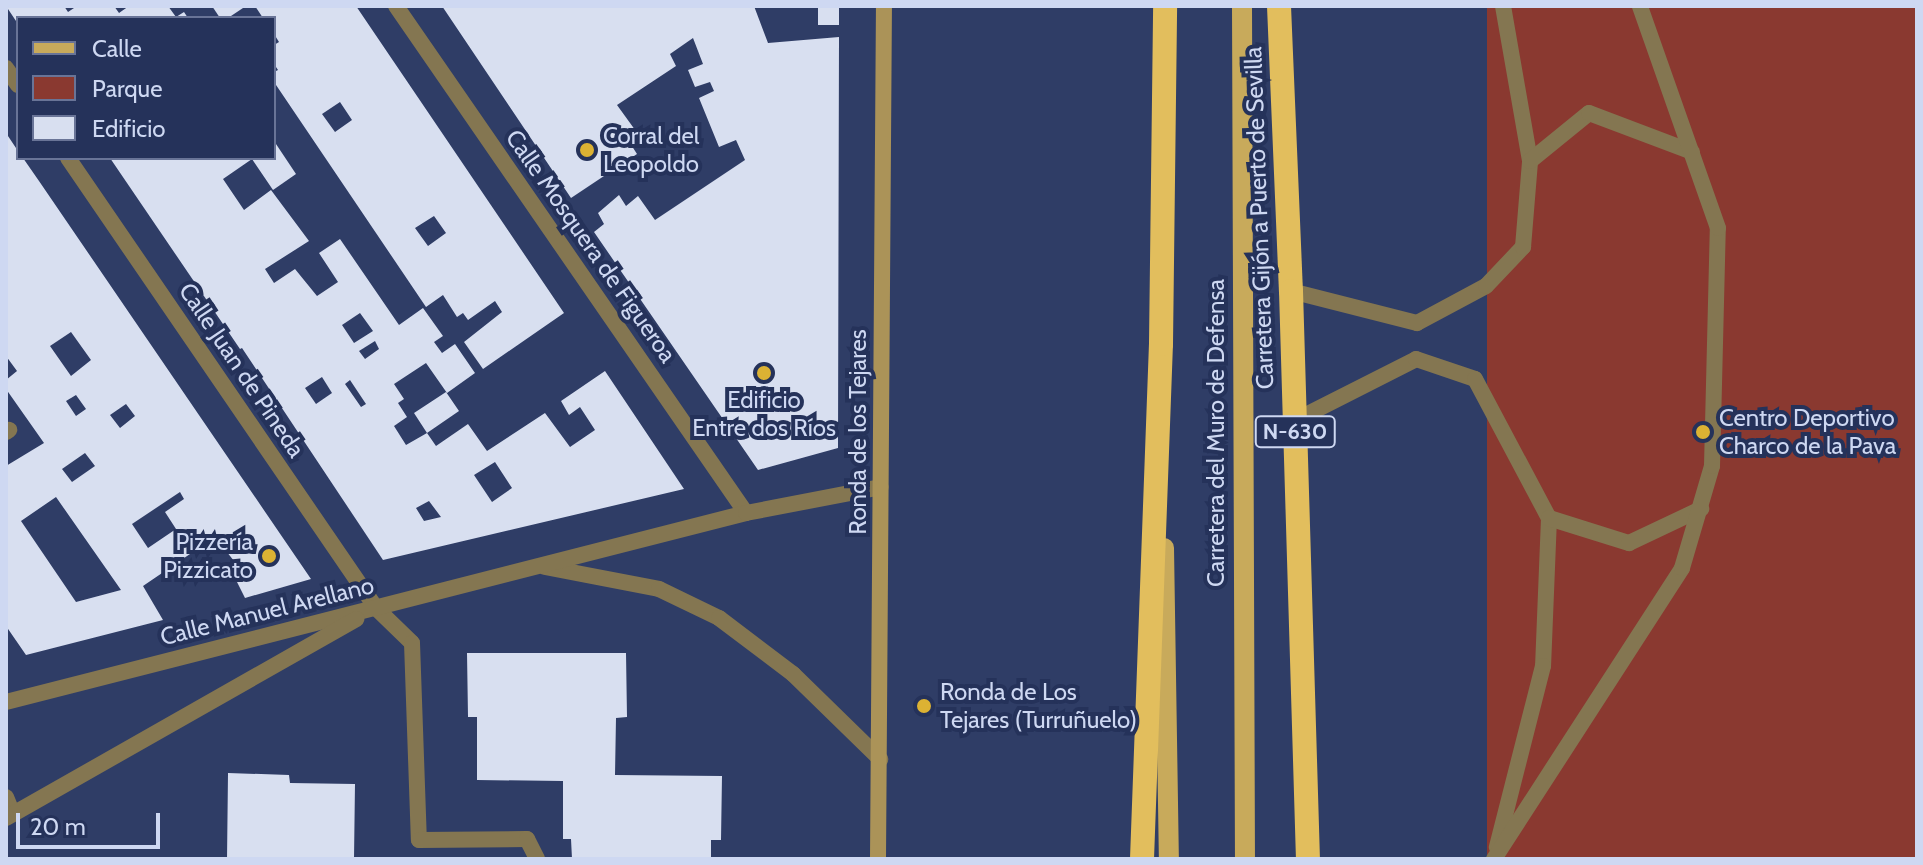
<!DOCTYPE html>
<meta charset="utf-8">
<style>
body{margin:0}
#map{position:relative;width:1923px;height:865px;overflow:hidden;background:#2f3d66;font-family:Cabin,sans-serif}
div>[style]{position:absolute}
.green>*{inset:0;background:#8a3930;transform-origin:0 0}
.building>*{inset:0;background:#d8dff0;transform-origin:0 0}
.lane>*{height:16px;margin:-8px;padding:0 8px;transform-origin:8px;border-radius:8px;background:#847651}
.street>*{height:16px;margin:-8px;padding:0 8px;transform-origin:8px;border-radius:8px;background:#847651}
.secondary>*{height:16px;margin:-8px;padding:0 8px;transform-origin:8px;border-radius:8px;background:#ab9358}
.primary>*{height:20px;margin:-10px;padding:0 10px;transform-origin:10px;border-radius:10px;background:#c8aa5b}
.highway>*{height:24px;margin:-12px;padding:0 12px;transform-origin:12px;border-radius:12px;background:#e2be5d}
.dots>*{width:22px;height:22px;translate:-50% -50%;box-sizing:border-box;border:4px solid #25325a;border-radius:50%}
span{translate:-50% -50%;white-space:nowrap;text-align:center;line-height:1.15;-webkit-text-stroke:8px #25325a;paint-order:stroke}
.shield-label span{padding:2px 6px;background:#25325a;border:2px solid;border-radius:6px;-webkit-text-stroke-width:0}
.shield-label{font-size:22px;color:#ced8f2;font-weight:700}
.poi-label{font-size:24px;color:#ced8f2}
.left{translate:0 -50%;text-align:left}
.right{translate:-100% -50%;text-align:right}
.street-label{font-size:24px;color:#ced8f2}
.frame{position:absolute;inset:0;border:8px solid #ced8f2;pointer-events:none}
.legend{position:absolute;left:16px;top:16px;width:260px;height:144px;box-sizing:border-box;background:#25325a;border:2px solid #697497;margin:0;padding:10px 14px;list-style:none;font-size:24px;color:#ced8f2}
.legend li{display:flex;align-items:center;gap:16px;height:40px}
.legend b{width:40px;border:2px solid #697497}
.scale{position:absolute;left:16px;top:813px;width:144px;height:36px;box-sizing:border-box;border:4px solid #ced8f2;border-top:0;padding-left:10px;font-size:24px;line-height:28px;white-space:nowrap;color:#ced8f2;-webkit-text-stroke:6px #25325a;paint-order:stroke}
</style>
<div id="map">
<div class="green">
<div style="left:1487px;top:6px;width:430px;height:853px"></div>
</div>
<div class="building">
<div style="clip-path:polygon(6px 6px,64px 6px,68px 12px,77px 6px,114px 6px,119px 13px,129px 6px,168px 6px,176px 17px,184px 12px,188px 18px,18px 18px,18px 24px)"></div>
<div style="clip-path:polygon(212px 6px,246px 6px,228px 18px,220px 18px)"></div>
<div style="clip-path:polygon(evenodd,255px 6px,356px 6px,564px 313px,483px 369px,464px 342px,502px 312px,495px 301px,468px 320px,463px 313px,457px 317px,443px 295px,426px 307px,274px 82px,274px 72px,278px 70px,274px 64px,274px 45px,279px 42px,274px 34px,274px 18px,263px 18px,255px 6px,340px 102px,352px 120px,335px 132px,322px 114px,340px 102px,255px 6px,434px 216px,446px 233px,428px 246px,415px 228px,434px 216px)"></div>
<div style="clip-path:polygon(442px 6px,754px 6px,768px 43px,839px 37px,838px 448px,758px 470px,594px 232px,604px 224px,598px 213px,619px 195px,626px 206px,638px 196px,655px 220px,745px 160px,736px 140px,719px 147px,699px 98px,714px 91px,710px 82px,695px 87px,688px 70px,703px 64px,693px 38px,670px 54px,676px 66px,617px 105px,638px 134px,628px 140px,637px 154px,571px 198px)"></div>
<div style="left:818px;top:6px;width:21px;height:19px"></div>
<div style="clip-path:polygon(evenodd,6px 133px,18px 151px,18px 158px,23px 158px,39px 181px,311px 579px,245px 598px,228px 564px,234px 561px,215px 537px,143px 586px,163px 620px,26px 655px,6px 626px,6px 466px,44px 443px,6px 389px,6px 380px,17px 371px,6px 356px,6px 133px,71px 332px,91px 360px,71px 376px,50px 346px,71px 332px,6px 133px,76px 395px,86px 409px,76px 416px,66px 401px,76px 395px,6px 133px,126px 404px,135px 416px,120px 428px,110px 415px,126px 404px,6px 133px,85px 453px,95px 466px,72px 482px,62px 469px,85px 453px,6px 133px,180px 492px,184px 499px,165px 512px,176px 529px,148px 548px,132px 524px,180px 492px,6px 133px,56px 497px,121px 590px,76px 602px,21px 521px,56px 497px)"></div>
<div style="clip-path:polygon(evenodd,274px 141px,296px 174px,273px 190px,252px 159px,223px 179px,244px 210px,271px 190px,309px 241px,265px 269px,274px 283px,295px 269px,317px 296px,338px 282px,319px 253px,340px 239px,399px 325px,423px 308px,443px 336px,434px 342px,442px 353px,455px 344px,475px 373px,447px 393px,426px 363px,394px 384px,404px 399px,398px 403px,407px 417px,394px 426px,406px 445px,427px 433px,414px 413px,446px 392px,459px 411px,427px 433px,436px 446px,468px 424px,487px 451px,545px 413px,570px 447px,595px 430px,580px 407px,569px 415px,561px 401px,605px 371px,684px 489px,383px 560px,242px 348px,240px 349px,110px 158px,274px 158px,274px 141px,360px 313px,373px 331px,354px 343px,342px 325px,360px 313px,274px 141px,375px 341px,379px 349px,365px 359px,359px 351px,375px 341px,274px 141px,322px 377px,332px 393px,316px 404px,305px 388px,322px 377px,274px 141px,350px 380px,366px 404px,361px 407px,345px 384px,350px 380px,274px 141px,495px 462px,512px 488px,492px 502px,474px 475px,495px 462px,274px 141px,429px 501px,441px 517px,424px 521px,416px 508px,429px 501px)"></div>
<div style="clip-path:polygon(467px 653px,626px 653px,627px 717px,616px 718px,615px 775px,722px 776px,721px 840px,711px 840px,711px 859px,572px 859px,571px 839px,563px 839px,563px 781px,477px 780px,477px 717px,468px 717px)"></div>
<div style="clip-path:polygon(228px 773px,289px 775px,290px 783px,355px 784px,354px 859px,227px 859px)"></div>
</div>
<div class="lane">
<div style="left:6px;top:432px;width:4px;rotate:-34deg"></div>
</div>
<div class="street">
<div style="left:396px;top:6px;width:616px;rotate:55.38deg"></div>
<div style="left:1503px;top:6px;width:157px;rotate:80.1deg"></div>
<div style="left:6px;top:68px;width:21px;rotate:55deg"></div>
<div style="left:68px;top:158px;width:545px;rotate:55.61deg"></div>
<div style="left:376px;top:608px;width:50px;rotate:44.2deg"></div>
<div style="left:412px;top:643px;width:197px;rotate:88deg"></div>
<div style="left:419px;top:840px;width:108px;rotate:-0.5deg"></div>
<div style="left:527px;top:839px;width:22px;rotate:63deg"></div>
<div style="left:1291px;top:291px;width:130px;rotate:14.3deg"></div>
<div style="left:1417px;top:323px;width:78px;rotate:-28.2deg"></div>
<div style="left:1486px;top:286px;width:54px;rotate:-46.5deg"></div>
<div style="left:1523px;top:247px;width:86px;rotate:-85.3deg"></div>
<div style="left:1530px;top:161px;width:76px;rotate:-39.1deg"></div>
<div style="left:1589px;top:113px;width:110px;rotate:20.7deg"></div>
<div style="left:1294px;top:421px;width:137px;rotate:-26.9deg"></div>
<div style="left:1416px;top:359px;width:62px;rotate:18.7deg"></div>
<div style="left:1475px;top:379px;width:157px;rotate:62deg"></div>
<div style="left:1549px;top:518px;width:148px;rotate:92.3deg"></div>
<div style="left:1543px;top:666px;width:187px;rotate:104.3deg"></div>
<div style="left:1549px;top:518px;width:84px;rotate:17.4deg"></div>
<div style="left:1629px;top:543px;width:80px;rotate:-25.3deg"></div>
<div style="left:545px;top:567px;width:116px;rotate:10.9deg"></div>
<div style="left:659px;top:589px;width:67px;rotate:25.8deg"></div>
<div style="left:719px;top:618px;width:93px;rotate:37.1deg"></div>
<div style="left:793px;top:674px;width:122px;rotate:44.3deg"></div>
<div style="left:6px;top:702px;width:764px;rotate:-14.33deg"></div>
<div style="left:746px;top:513px;width:137px;rotate:-10.9deg"></div>
<div style="left:6px;top:797px;width:16px;rotate:68deg"></div>
<div style="left:6px;top:818px;width:403px;rotate:-29.6deg"></div>
<div style="left:1494px;top:859px;width:346px;rotate:-57.1deg"></div>
<div style="left:1682px;top:568px;width:106px;rotate:-73.6deg"></div>
<div style="left:1712px;top:466px;width:238px;rotate:-88.6deg"></div>
<div style="left:1718px;top:228px;width:235px;rotate:-109.4deg"></div>
</div>
<div class="secondary">
<div style="left:878px;top:859px;width:853px;rotate:-89.6deg"></div>
</div>
<div class="primary">
<div style="left:1242px;top:6px;width:853px;rotate:89.8deg"></div>
<div style="left:1164px;top:548px;width:311px;rotate:89.1deg"></div>
</div>
<div class="highway">
<div style="left:1279px;top:6px;width:285px;rotate:87.6deg"></div>
<div style="left:1291px;top:291px;width:568px;rotate:88.29deg"></div>
<div style="left:1142px;top:859px;width:515px;rotate:-87.89deg"></div>
<div style="left:1161px;top:344px;width:338px;rotate:-89.3deg"></div>
</div>
<div class="dots">
<div style="left:587px;top:150px;background:#dcb233"></div>
<div style="left:764px;top:373px;background:#dcb233"></div>
<div style="left:1703px;top:432px;background:#dcb233"></div>
<div style="left:269px;top:556px;background:#dcb233"></div>
<div style="left:924px;top:706px;background:#dcb233"></div>
</div>
<div class="shield-label">
<span style="left:1295px;top:432px">N-630</span>
</div>
<div class="poi-label">
<span class="left" style="left:603px;top:150px">Corral del<br>Leopoldo</span>
<span style="left:764px;top:414px">Edificio<br>Entre dos Ríos</span>
<span class="left" style="left:1719px;top:432px">Centro Deportivo<br>Charco de la Pava</span>
<span class="right" style="left:253px;top:556px">Pizzería<br>Pizzicato</span>
<span class="left" style="left:940px;top:706px">Ronda de Los<br>Tejares (Turruñuelo)</span>
</div>
<div class="street-label">
<span style="left:1259px;top:218px;rotate:-92deg">Carretera Gijón a Puerto de Sevilla</span>
<span style="left:591px;top:246px;rotate:55deg">Calle Mosquera de Figueroa</span>
<span style="left:242px;top:370px;rotate:56deg">Calle Juan de Pineda</span>
<span style="left:858px;top:432px;rotate:-90deg">Ronda de los Tejares</span>
<span style="left:1216px;top:433px;rotate:-90deg">Carretera del Muro de Defensa</span>
<span style="left:267px;top:611px;rotate:-14deg">Calle Manuel Arellano</span>
</div>
<div class="frame"></div>
<ul class="legend">
<li><b style="height:10px;background:#c8aa5b"></b>Calle</li>
<li><b style="height:22px;background:#8a3930"></b>Parque</li>
<li><b style="height:22px;background:#d8dff0"></b>Edificio</li>
</ul>
<div class="scale">20 m</div>
</div>
